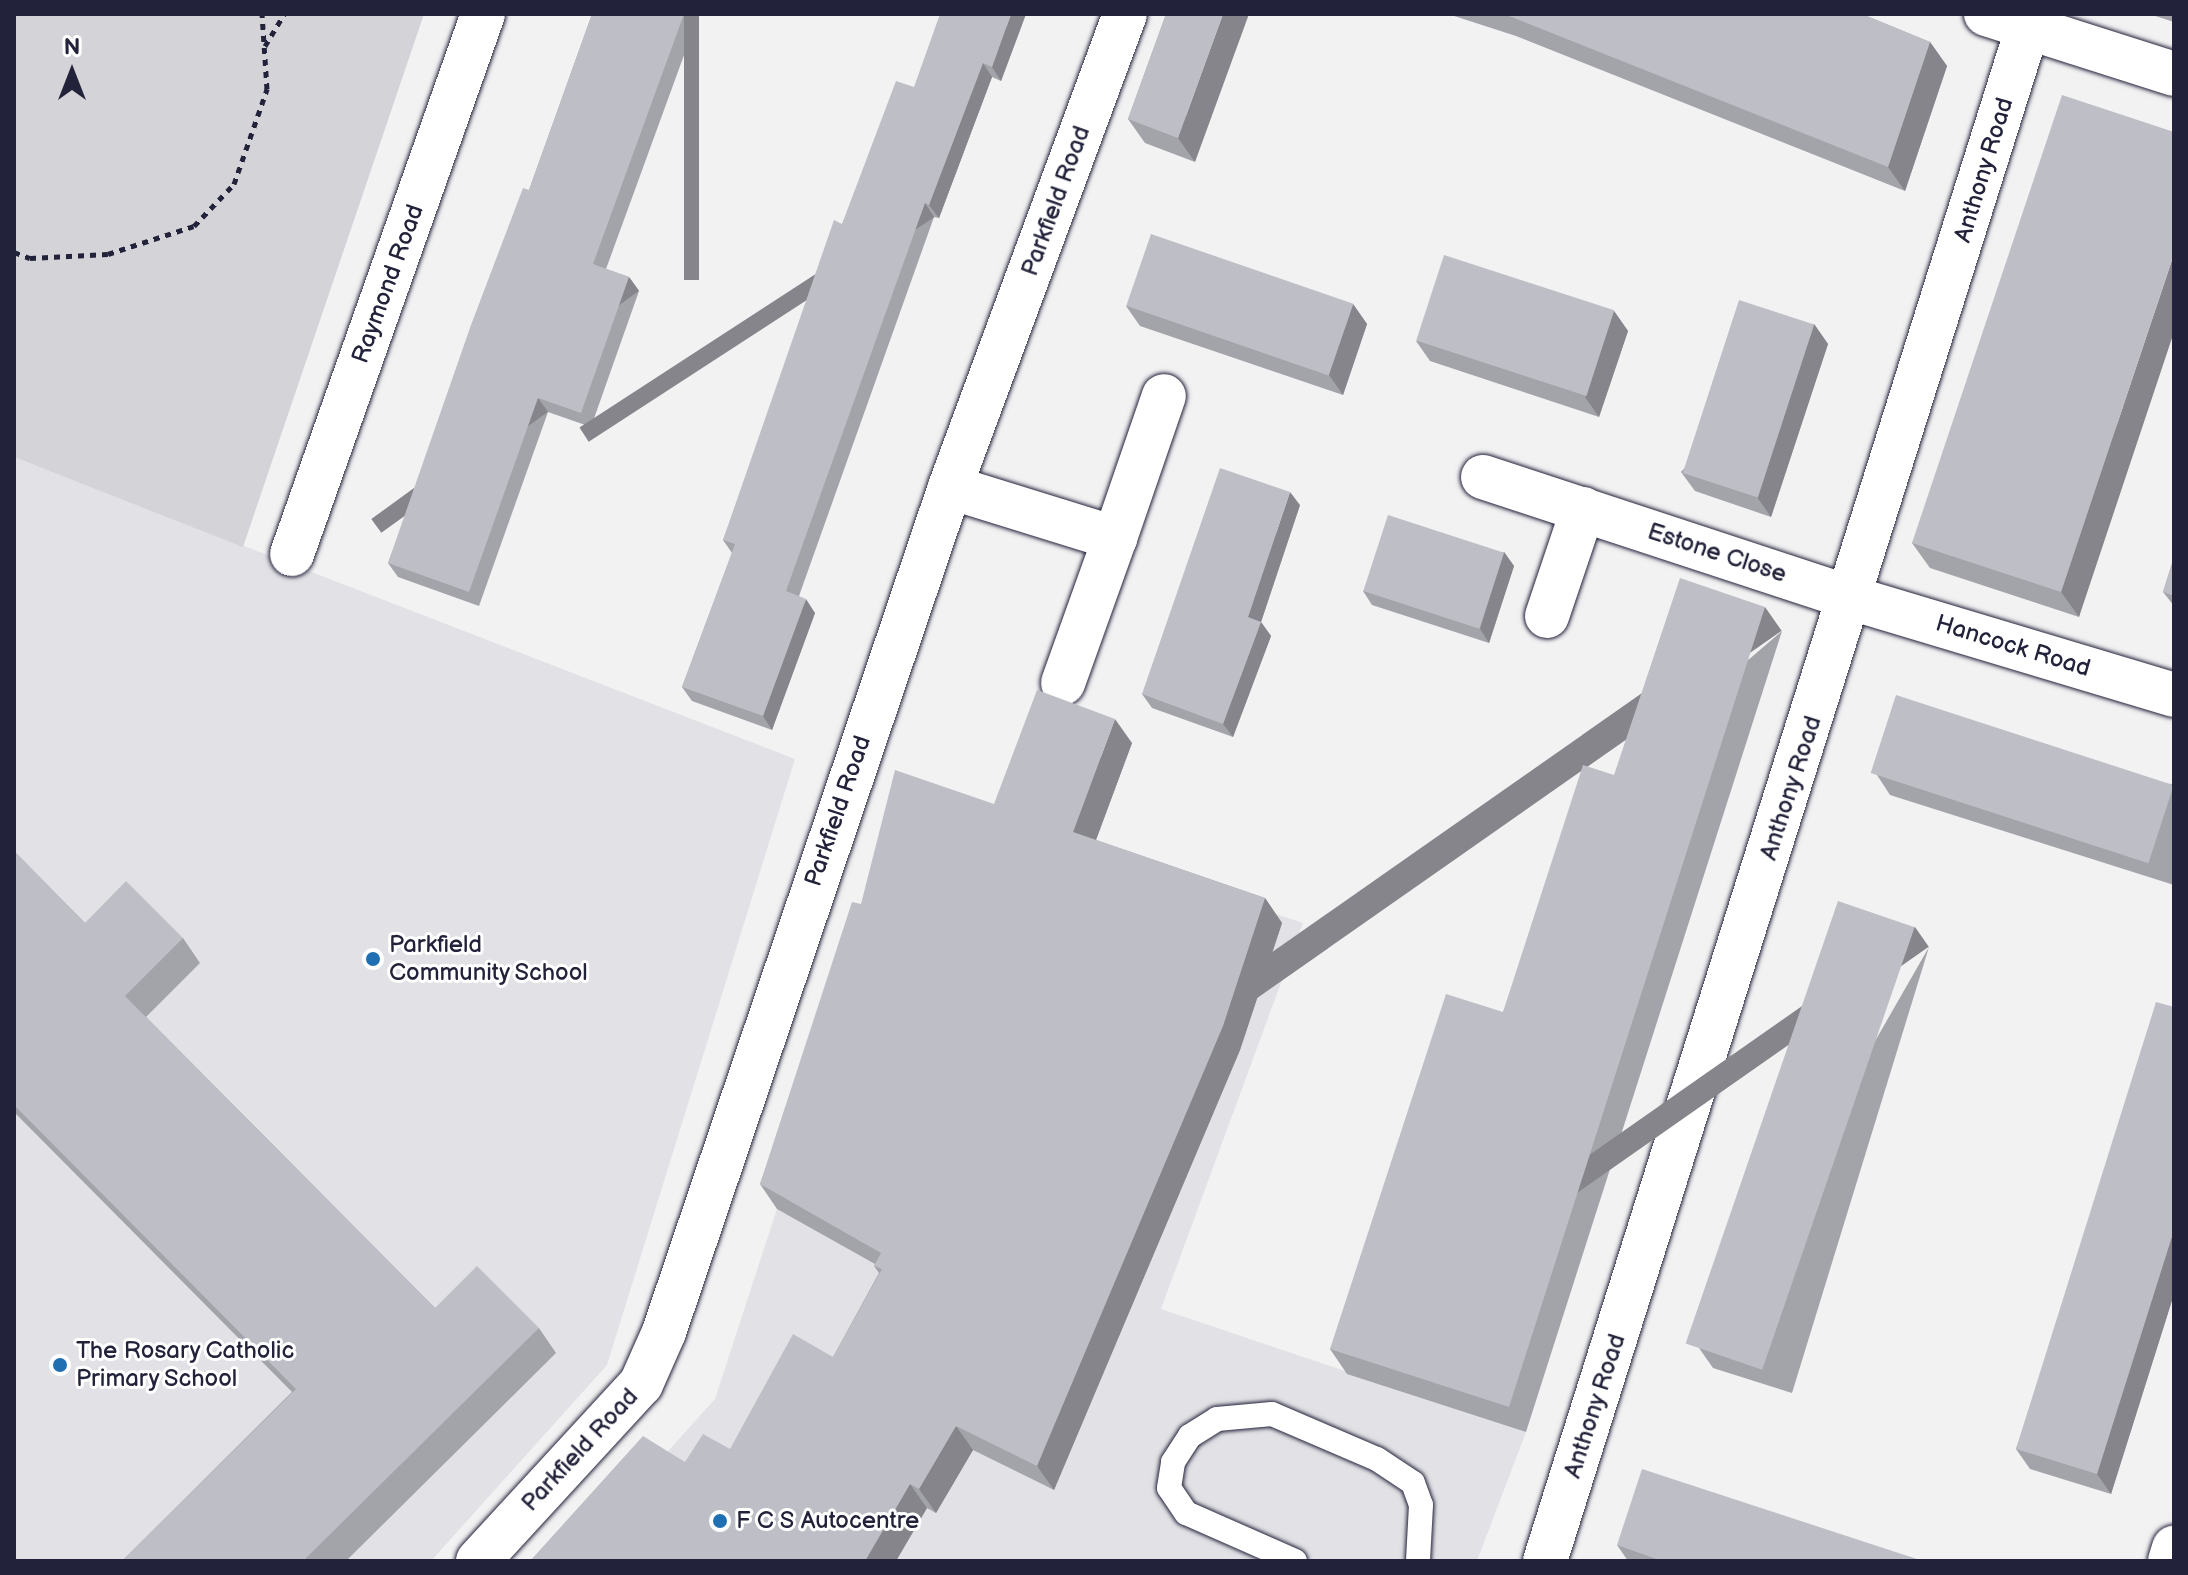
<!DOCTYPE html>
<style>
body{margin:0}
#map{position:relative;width:2188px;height:1575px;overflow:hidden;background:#f2f2f3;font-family:"Balsamiq Sans",sans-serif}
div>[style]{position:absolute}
.built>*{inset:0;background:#e2e2e6}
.green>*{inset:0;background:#d3d3d8}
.path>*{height:5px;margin-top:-2.5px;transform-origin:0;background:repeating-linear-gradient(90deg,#22223b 0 6px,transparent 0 12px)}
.roads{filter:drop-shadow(0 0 2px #22223b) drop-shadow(0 0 2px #22223b)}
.service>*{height:24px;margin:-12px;padding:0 12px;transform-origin:12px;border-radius:12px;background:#fff}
.minor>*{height:44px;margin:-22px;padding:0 22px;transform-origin:22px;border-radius:22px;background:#fff}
.wall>*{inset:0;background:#a3a3aa}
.shaded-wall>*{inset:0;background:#85858b;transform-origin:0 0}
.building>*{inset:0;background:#bebec6;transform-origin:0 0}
.dots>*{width:22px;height:22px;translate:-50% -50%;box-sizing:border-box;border:4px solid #fff;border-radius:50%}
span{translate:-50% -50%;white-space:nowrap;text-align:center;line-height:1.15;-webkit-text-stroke:6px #fff;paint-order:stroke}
.street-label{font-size:24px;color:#22223b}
.poi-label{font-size:24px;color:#22223b}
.left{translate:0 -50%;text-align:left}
.frame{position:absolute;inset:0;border:16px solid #22223b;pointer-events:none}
.north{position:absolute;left:32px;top:32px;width:80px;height:80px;-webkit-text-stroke:6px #fff;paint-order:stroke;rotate:0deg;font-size:22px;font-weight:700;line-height:32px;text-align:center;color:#22223b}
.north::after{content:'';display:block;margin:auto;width:28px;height:36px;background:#22223b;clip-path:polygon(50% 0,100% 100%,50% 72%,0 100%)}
</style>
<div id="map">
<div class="built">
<div style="clip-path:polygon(14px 457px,795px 759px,607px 1365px,431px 1561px,14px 1561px)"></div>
<div style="clip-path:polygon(912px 794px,1303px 923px,1161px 1309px,1526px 1432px,1477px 1561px,569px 1561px,715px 1399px)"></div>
</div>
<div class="green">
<div style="clip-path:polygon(14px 14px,424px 14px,243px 547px,14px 457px)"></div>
</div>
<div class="path">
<div style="left:265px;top:46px;width:37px;rotate:-59deg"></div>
<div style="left:14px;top:252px;width:17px;rotate:21deg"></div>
<div style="left:30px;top:258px;width:78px;rotate:-2.9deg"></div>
<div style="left:108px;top:254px;width:90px;rotate:-18deg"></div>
<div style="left:194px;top:226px;width:58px;rotate:-46.4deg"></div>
<div style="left:234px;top:184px;width:101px;rotate:-70.8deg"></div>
<div style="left:267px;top:89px;width:75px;rotate:-93.8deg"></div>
</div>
<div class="roads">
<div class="service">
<div style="left:1295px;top:1561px;width:119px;rotate:-156.2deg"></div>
<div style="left:1186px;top:1513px;width:30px;rotate:-124deg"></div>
<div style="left:1169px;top:1488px;width:26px;rotate:-81deg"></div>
<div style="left:1173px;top:1462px;width:31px;rotate:-57deg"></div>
<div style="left:1190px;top:1436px;width:32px;rotate:-32deg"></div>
<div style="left:1217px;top:1419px;width:55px;rotate:-5.2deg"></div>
<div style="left:1272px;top:1414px;width:114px;rotate:23.2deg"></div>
<div style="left:1377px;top:1459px;width:43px;rotate:33.7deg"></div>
<div style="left:1413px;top:1483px;width:23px;rotate:70deg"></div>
<div style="left:1421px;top:1505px;width:56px;rotate:93.1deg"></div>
</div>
<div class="minor">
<div style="left:1986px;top:14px;width:197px;rotate:17.7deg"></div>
<div style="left:1483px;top:477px;width:387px;rotate:18.2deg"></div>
<div style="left:1851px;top:598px;width:337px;rotate:16.7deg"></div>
<div style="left:950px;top:487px;width:173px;rotate:17.2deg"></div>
<div style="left:1115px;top:538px;width:150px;rotate:-71deg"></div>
<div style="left:292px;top:554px;width:573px;rotate:-70.52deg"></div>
<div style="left:1547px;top:616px;width:113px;rotate:-71.4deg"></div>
<div style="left:1063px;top:683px;width:154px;rotate:-70.3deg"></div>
<div style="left:478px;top:1561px;width:241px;rotate:-47.4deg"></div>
<div style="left:641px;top:1384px;width:57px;rotate:-66.1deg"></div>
<div style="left:664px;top:1332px;width:892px;rotate:-71.3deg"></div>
<div style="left:950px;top:487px;width:504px;rotate:-69.7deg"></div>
<div style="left:1545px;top:1561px;width:1622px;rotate:-72.53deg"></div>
<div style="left:2170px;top:1561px;width:14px;rotate:-73deg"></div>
</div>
</div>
<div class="wall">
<div style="clip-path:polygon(592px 14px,699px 14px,606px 269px,629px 277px,639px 291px,591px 427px,548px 412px,479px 606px,398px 577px,388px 563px,529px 190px)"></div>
<div style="clip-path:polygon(1026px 14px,1001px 81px,992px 77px,939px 218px,934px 217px,799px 596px,815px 613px,772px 730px,692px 701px,682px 687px,732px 553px,723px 540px,842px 224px,914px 87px)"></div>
<div style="clip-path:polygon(1166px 14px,1195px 162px,1145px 143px,1128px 119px)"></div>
<div style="clip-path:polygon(1448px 14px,1862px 14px,1930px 42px,1947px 66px,1905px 191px,1516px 36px)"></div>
<div style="clip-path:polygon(2149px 14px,2174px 14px,2174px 22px)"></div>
<div style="clip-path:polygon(2174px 132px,2079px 617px,1930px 568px,1912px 543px)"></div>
<div style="clip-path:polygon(1353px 304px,1367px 324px,1343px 395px,1140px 326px,1126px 306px)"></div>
<div style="clip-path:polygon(1614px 311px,1628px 331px,1599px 417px,1430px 361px,1416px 341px)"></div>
<div style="clip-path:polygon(1814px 324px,1828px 344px,1771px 517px,1695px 491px,1681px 472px)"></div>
<div style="clip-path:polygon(1300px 505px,1261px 622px,1271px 636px,1233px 737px,1152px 708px,1142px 694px)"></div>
<div style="clip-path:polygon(1504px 552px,1514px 566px,1489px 643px,1372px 605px,1363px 591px)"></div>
<div style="clip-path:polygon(2174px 557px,2174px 606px,2163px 592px)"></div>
<div style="clip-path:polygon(1782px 631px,1526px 1432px,1347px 1374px,1330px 1349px,1503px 1012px,1614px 775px)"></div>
<div style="clip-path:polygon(1132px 743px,1096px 840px,1265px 898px,1282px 923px,1240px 1050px,1054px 1490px,973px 1450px,936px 1513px,927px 1508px,896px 1561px,530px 1561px,685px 1462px,730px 1449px,833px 1357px,879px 1273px,874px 1266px,875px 1264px,777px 1209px,760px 1184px,861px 904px,994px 804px)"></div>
<div style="clip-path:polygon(1877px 775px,2174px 784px,2174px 885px,1890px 795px)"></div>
<div style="clip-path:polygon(14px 851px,85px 923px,183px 938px,200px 963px,146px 1017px,435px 1308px,539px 1328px,556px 1353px,346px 1561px,122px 1561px,292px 1392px,14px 1112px)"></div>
<div style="clip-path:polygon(1929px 947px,1792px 1393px,1713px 1368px,1699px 1348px)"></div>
<div style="clip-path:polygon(2174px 1007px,2174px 1294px,2111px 1494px,2030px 1469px,2016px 1449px)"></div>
<div style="clip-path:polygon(1617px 1545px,1923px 1561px,1628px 1561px)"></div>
</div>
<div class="shaded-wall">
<div style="left:684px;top:14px;width:15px;height:266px"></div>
<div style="clip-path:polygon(1011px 14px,1026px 14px,1001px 81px,992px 67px)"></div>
<div style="clip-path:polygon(1223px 14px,1249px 14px,1195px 162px,1178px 138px)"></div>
<div style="clip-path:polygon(1930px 42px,1947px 66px,1905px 191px,1888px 167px)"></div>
<div style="clip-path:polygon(983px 63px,992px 77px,939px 218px,929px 205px)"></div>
<div style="left:925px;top:203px;width:17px;height:412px;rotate:57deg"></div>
<div style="clip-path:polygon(2174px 254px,2174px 332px,2079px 617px,2061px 592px)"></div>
<div style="left:629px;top:277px;width:17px;height:144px;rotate:54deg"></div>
<div style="clip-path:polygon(1353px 304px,1367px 324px,1343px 395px,1329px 375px)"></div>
<div style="clip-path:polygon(1614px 311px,1628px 331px,1599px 417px,1585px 397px)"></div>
<div style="clip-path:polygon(1814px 324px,1828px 344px,1771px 517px,1757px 497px)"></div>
<div style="left:538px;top:398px;width:17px;height:206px;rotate:54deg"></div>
<div style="clip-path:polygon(1290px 492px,1300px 505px,1258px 631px,1248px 617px)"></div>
<div style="clip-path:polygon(1504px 552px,1514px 566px,1489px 643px,1480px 629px)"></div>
<div style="clip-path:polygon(806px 599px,815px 613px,772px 730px,763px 716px)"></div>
<div style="left:1765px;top:607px;width:29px;height:840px;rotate:55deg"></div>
<div style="clip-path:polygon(1261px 622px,1271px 636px,1233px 737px,1223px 724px)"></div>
<div style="clip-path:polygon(1115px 719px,1132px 743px,1090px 856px,1073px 832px)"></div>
<div style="clip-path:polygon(1265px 898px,1282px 923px,1240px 1050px,1054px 1490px,1037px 1466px)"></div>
<div style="left:1915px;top:927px;width:24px;height:467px;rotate:55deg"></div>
<div style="clip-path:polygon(2174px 1230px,2174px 1294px,2111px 1494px,2097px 1474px)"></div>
<div style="clip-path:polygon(956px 1426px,973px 1450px,936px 1513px,919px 1489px)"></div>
<div style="clip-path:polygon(910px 1484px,927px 1508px,896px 1561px,865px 1561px)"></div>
</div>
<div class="building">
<div style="clip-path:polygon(592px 14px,684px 14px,593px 264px,629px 277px,581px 413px,538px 398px,469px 592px,388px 563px,471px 325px,523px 188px,529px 190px)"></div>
<div style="clip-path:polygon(940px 14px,1011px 14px,992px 67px,983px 63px,929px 205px,925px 203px,786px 591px,806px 599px,763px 716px,682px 687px,735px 544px,723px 540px,834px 220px,842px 224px,896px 81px,914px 87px)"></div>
<div style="clip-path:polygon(1166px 14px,1223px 14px,1178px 138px,1128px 119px)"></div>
<div style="clip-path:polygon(1504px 14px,1862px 14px,1930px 42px,1888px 167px)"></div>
<div style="clip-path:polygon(2062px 95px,2174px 132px,2174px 254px,2061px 592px,1912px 543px)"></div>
<div style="left:1151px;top:234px;width:214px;height:76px;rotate:19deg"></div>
<div style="left:1444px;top:255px;width:179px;height:90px;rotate:18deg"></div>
<div style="left:1739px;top:300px;width:79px;height:182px;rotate:18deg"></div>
<div style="clip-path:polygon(1220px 468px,1290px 492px,1248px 617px,1261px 622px,1223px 724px,1142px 694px)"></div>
<div style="left:1388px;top:515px;width:122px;height:80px;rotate:18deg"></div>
<div style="clip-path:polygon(2174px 557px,2174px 596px,2163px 592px)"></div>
<div style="clip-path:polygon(1680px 578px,1765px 607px,1509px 1407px,1330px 1349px,1446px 994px,1503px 1012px,1583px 765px,1614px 775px)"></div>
<div style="clip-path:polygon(1037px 690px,1115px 719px,1073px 832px,1265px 898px,1223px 1026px,1037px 1466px,956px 1426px,919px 1489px,910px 1484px,865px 1561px,530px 1561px,643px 1436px,685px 1462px,703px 1434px,730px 1449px,793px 1334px,833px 1357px,882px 1269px,874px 1266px,881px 1253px,760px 1184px,852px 902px,861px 904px,895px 770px,994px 804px)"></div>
<div style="left:1896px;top:695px;width:292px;height:82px;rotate:18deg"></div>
<div style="clip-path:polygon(14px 851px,85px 923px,126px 881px,183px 938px,125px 996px,435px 1308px,477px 1266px,539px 1328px,303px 1561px,122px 1561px,296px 1389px,14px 1105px)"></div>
<div style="left:1838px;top:901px;width:81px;height:468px;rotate:19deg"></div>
<div style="clip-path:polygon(2156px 1002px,2174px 1007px,2174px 1230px,2097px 1474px,2016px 1449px)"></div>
<div style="clip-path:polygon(1642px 1469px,1923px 1561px,1662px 1561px,1617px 1545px)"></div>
</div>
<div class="dots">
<div style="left:373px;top:959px;background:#1f6fb2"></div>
<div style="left:60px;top:1365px;background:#1f6fb2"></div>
<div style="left:720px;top:1521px;background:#1f6fb2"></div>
</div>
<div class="street-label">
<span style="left:1984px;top:170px;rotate:-73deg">Anthony Road</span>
<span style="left:1056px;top:201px;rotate:-70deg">Parkfield Road</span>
<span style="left:388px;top:284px;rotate:-70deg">Raymond Road</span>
<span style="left:1717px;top:553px;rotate:18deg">Estone Close</span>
<span style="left:2013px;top:646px;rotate:17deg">Hancock Road</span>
<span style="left:1791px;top:788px;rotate:-72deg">Anthony Road</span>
<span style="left:838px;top:811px;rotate:-71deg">Parkfield Road</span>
<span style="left:1595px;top:1406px;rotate:-72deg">Anthony Road</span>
<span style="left:580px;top:1450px;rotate:-47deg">Parkfield Road</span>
</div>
<div class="poi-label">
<span class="left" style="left:389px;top:959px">Parkfield<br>Community School</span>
<span class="left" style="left:76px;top:1365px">The Rosary Catholic<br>Primary School</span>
<span class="left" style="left:736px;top:1521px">F C S Autocentre</span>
</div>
<div class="frame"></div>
<div class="north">N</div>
</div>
